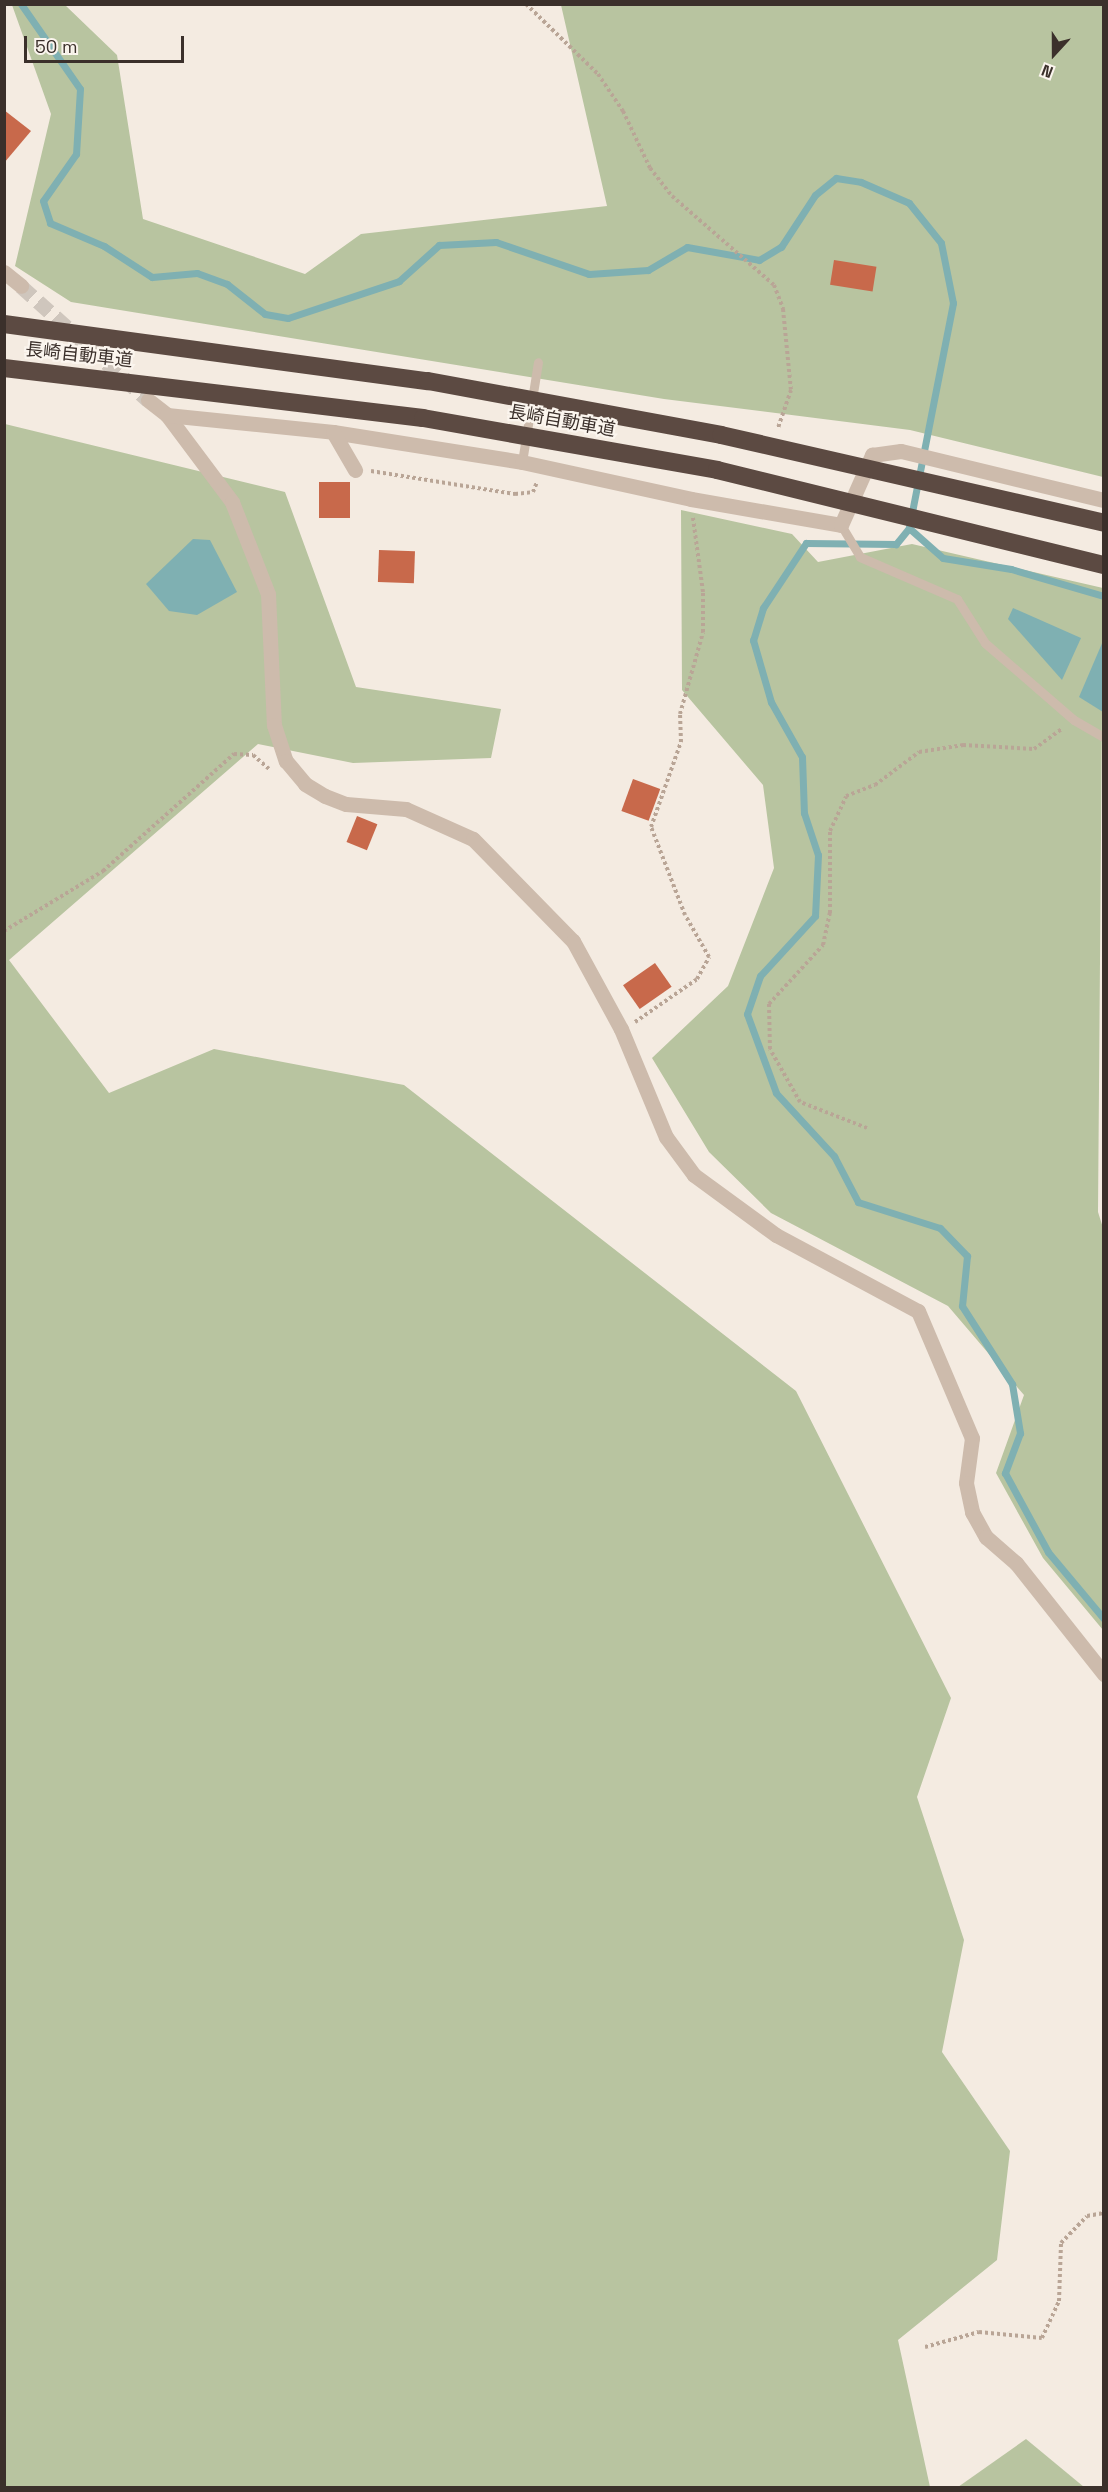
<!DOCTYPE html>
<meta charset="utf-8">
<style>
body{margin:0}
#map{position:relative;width:1108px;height:2492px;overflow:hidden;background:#f4ebe1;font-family:"Space Grotesk","Noto Sans JP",sans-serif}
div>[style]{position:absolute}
.green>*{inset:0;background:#b8c4a0}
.water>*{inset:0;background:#7fb0b2}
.stream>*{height:7px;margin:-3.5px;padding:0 3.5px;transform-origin:3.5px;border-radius:3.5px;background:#7fb0b2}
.building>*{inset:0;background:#c8694b;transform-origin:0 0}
.street-tunnel>*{height:15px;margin-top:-7.5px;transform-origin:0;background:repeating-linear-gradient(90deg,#cfc6bd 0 15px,transparent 0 23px)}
.path>*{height:4px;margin-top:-2px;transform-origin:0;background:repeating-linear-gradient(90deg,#b9a596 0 3px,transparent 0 6px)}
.lane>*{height:9px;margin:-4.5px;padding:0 4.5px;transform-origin:4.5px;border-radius:4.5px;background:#cdbbac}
.street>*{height:15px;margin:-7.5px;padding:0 7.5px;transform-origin:7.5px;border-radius:7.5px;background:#cdbbac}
.highway-bridge>*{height:18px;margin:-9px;padding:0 9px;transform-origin:9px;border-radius:9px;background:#5c4a42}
span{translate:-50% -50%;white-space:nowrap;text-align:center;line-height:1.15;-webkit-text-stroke:4.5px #fbf5ee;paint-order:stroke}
.street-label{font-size:18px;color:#3b302b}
.frame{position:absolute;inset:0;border:6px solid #3b302b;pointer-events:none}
.north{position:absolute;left:1024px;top:24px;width:60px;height:60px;-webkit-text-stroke:4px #fbf5ee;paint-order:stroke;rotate:201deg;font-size:16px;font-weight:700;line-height:24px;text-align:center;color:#3b302b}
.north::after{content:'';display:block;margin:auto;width:21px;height:27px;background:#3b302b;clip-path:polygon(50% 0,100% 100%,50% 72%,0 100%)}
.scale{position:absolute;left:24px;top:36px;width:160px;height:27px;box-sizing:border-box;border:3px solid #3b302b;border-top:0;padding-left:8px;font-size:18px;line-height:21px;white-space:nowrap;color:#3b302b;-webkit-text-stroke:4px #fbf5ee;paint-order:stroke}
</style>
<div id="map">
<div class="green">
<div style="clip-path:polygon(12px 5px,65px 5px,117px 55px,143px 219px,305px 274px,361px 234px,607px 206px,561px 5px,1103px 5px,1103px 477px,910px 430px,664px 399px,71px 302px,15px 266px,51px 114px)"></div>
<div style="clip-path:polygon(5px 424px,285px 492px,356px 687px,501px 709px,491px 758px,353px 763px,258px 744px,9px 960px,109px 1093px,214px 1049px,404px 1085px,796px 1391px,951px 1698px,917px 1797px,964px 1940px,942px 2052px,1010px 2151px,997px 2260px,898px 2340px,930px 2487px,5px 2488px)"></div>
<div style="clip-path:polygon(681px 510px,792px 534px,818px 562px,912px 544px,1103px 588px,1098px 1212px,1104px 1231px,1103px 1630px,1043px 1558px,996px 1473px,1024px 1395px,948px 1306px,771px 1213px,709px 1152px,652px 1058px,728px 986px,774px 868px,763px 785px,682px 690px)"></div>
<div style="clip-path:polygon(1026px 2439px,1084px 2487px,958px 2487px)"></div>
</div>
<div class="water">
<div style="clip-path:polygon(193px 539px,210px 540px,237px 592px,197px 615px,169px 611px,146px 584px)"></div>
<div style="clip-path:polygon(1013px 608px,1081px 638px,1062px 680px,1008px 619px)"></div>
<div style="clip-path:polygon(1103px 641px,1104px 712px,1103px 712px,1079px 697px)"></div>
</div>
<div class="stream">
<div style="left:21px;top:4px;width:103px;rotate:55.2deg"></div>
<div style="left:80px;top:89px;width:65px;rotate:93.5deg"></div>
<div style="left:76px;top:154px;width:57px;rotate:125.1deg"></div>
<div style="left:43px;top:201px;width:23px;rotate:72deg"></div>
<div style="left:50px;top:223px;width:59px;rotate:23.1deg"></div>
<div style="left:104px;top:246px;width:57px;rotate:32.9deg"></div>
<div style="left:152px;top:277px;width:45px;rotate:-5.1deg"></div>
<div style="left:197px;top:273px;width:32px;rotate:20deg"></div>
<div style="left:227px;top:284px;width:48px;rotate:38.3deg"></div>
<div style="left:265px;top:314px;width:23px;rotate:10deg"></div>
<div style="left:288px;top:318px;width:117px;rotate:-18.4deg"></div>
<div style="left:399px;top:281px;width:54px;rotate:-42deg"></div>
<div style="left:439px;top:245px;width:57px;rotate:-3deg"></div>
<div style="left:496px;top:242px;width:98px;rotate:19deg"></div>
<div style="left:589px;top:274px;width:59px;rotate:-3.9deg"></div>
<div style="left:648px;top:270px;width:45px;rotate:-30.5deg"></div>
<div style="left:687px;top:247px;width:73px;rotate:10.2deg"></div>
<div style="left:759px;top:260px;width:26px;rotate:-31deg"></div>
<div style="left:781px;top:247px;width:62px;rotate:-56.8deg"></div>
<div style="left:815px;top:195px;width:27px;rotate:-39deg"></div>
<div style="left:836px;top:178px;width:25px;rotate:9deg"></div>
<div style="left:861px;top:182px;width:52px;rotate:23.6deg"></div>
<div style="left:909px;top:203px;width:51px;rotate:51.3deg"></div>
<div style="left:941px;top:243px;width:61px;rotate:78.7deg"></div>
<div style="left:953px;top:303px;width:229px;rotate:101.1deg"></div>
<div style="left:909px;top:528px;width:21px;rotate:129deg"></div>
<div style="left:896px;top:544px;width:90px;rotate:-179.4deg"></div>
<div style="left:806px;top:543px;width:78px;rotate:123.5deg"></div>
<div style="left:763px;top:608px;width:34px;rotate:107deg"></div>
<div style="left:753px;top:640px;width:65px;rotate:73.8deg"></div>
<div style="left:771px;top:702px;width:63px;rotate:60.6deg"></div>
<div style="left:802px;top:757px;width:56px;rotate:88deg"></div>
<div style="left:804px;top:813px;width:44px;rotate:71.6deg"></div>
<div style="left:818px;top:855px;width:61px;rotate:92.8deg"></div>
<div style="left:815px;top:916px;width:81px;rotate:132.5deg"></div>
<div style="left:760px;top:976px;width:40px;rotate:108.9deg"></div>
<div style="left:747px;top:1014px;width:84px;rotate:69.8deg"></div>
<div style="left:776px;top:1093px;width:86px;rotate:47.4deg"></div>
<div style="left:834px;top:1156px;width:52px;rotate:62.4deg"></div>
<div style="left:858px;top:1202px;width:86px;rotate:17.6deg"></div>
<div style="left:940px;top:1228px;width:39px;rotate:46deg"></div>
<div style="left:967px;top:1256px;width:50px;rotate:95.7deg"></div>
<div style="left:962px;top:1306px;width:93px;rotate:57.3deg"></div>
<div style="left:1012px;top:1384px;width:50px;rotate:80.7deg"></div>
<div style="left:1020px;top:1433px;width:43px;rotate:110.6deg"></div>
<div style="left:1005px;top:1473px;width:90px;rotate:61.4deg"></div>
<div style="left:1048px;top:1552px;width:87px;rotate:50.1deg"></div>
<div style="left:909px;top:528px;width:45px;rotate:41.4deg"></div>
<div style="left:943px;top:558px;width:69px;rotate:9.2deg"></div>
<div style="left:1011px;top:569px;width:97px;rotate:16.2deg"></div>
</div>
<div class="building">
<div style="clip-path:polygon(4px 110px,31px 131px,4px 163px)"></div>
<div style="left:834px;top:260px;width:43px;height:25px;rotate:9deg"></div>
<div style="left:319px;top:482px;width:31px;height:36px"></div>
<div style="left:379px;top:550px;width:36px;height:32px;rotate:2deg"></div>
<div style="left:633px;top:779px;width:29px;height:34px;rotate:20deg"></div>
<div style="left:357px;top:816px;width:22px;height:28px;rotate:22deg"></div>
<div style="left:655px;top:963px;width:29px;height:39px;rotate:55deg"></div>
</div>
<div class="street-tunnel">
<div style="left:21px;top:286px;width:171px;rotate:41.9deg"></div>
</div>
<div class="path">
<div style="left:526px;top:4px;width:100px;rotate:44.2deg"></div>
<div style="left:598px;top:74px;width:45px;rotate:56deg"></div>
<div style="left:623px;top:111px;width:63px;rotate:64.7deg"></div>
<div style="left:650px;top:168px;width:36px;rotate:52deg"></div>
<div style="left:672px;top:196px;width:135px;rotate:41.1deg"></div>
<div style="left:774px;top:285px;width:26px;rotate:69deg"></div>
<div style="left:783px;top:309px;width:81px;rotate:84.4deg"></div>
<div style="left:791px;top:390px;width:40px;rotate:108.9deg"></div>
<div style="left:371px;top:471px;width:146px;rotate:9.1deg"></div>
<div style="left:515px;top:494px;width:18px;rotate:-6deg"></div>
<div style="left:533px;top:492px;width:11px;rotate:-68deg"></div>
<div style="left:4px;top:931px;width:116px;rotate:-31.2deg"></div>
<div style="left:103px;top:871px;width:176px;rotate:-41.8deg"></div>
<div style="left:234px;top:754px;width:19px;rotate:3deg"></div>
<div style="left:253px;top:755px;width:21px;rotate:41deg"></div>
<div style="left:635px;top:1022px;width:75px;rotate:-34.7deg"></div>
<div style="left:697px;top:979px;width:25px;rotate:-61deg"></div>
<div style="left:709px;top:957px;width:48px;rotate:-119.7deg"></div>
<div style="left:685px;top:915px;width:94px;rotate:-111.1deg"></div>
<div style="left:651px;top:827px;width:90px;rotate:-70.6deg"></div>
<div style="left:681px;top:742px;width:28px;rotate:-92deg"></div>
<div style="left:680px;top:714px;width:85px;rotate:-74.3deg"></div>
<div style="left:703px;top:632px;width:40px;rotate:-90deg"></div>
<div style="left:703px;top:592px;width:75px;rotate:-97.7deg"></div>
<div style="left:867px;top:1128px;width:72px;rotate:-158.8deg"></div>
<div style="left:800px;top:1102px;width:61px;rotate:-119.5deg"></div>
<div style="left:770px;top:1049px;width:45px;rotate:-91.3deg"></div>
<div style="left:769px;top:1004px;width:80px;rotate:-47.5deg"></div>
<div style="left:823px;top:945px;width:33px;rotate:-78deg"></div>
<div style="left:830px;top:913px;width:82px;rotate:-90deg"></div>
<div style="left:830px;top:831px;width:38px;rotate:-65deg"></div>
<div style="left:846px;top:796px;width:31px;rotate:-21deg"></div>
<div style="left:875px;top:785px;width:55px;rotate:-36.9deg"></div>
<div style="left:919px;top:752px;width:45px;rotate:-9deg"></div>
<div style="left:963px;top:745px;width:71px;rotate:3.2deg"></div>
<div style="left:1034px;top:749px;width:34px;rotate:-36deg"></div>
<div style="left:925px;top:2347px;width:56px;rotate:-15.5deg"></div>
<div style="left:979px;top:2332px;width:63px;rotate:5.4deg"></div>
<div style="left:1042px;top:2338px;width:41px;rotate:-65.3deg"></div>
<div style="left:1059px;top:2301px;width:58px;rotate:-88deg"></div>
<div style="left:1061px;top:2243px;width:37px;rotate:-46deg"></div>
<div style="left:1087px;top:2216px;width:17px;rotate:-10deg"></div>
</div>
<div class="lane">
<div style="left:522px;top:462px;width:101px;rotate:-80.9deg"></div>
<div style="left:841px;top:525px;width:37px;rotate:59deg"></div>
<div style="left:860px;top:557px;width:106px;rotate:23.4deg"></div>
<div style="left:957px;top:599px;width:52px;rotate:57.5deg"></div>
<div style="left:985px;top:643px;width:118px;rotate:40.9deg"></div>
<div style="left:1074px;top:720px;width:34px;rotate:30deg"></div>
</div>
<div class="street">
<div style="left:4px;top:272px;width:22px;rotate:39deg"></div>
<div style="left:148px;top:400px;width:24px;rotate:38deg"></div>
<div style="left:167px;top:415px;width:109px;rotate:53.2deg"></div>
<div style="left:232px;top:502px;width:99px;rotate:68.6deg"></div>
<div style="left:268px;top:594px;width:131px;rotate:87.4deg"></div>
<div style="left:274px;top:725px;width:38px;rotate:72deg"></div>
<div style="left:286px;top:761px;width:30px;rotate:50deg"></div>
<div style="left:305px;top:784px;width:23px;rotate:31deg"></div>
<div style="left:325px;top:796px;width:22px;rotate:21deg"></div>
<div style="left:346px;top:804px;width:60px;rotate:4.8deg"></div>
<div style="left:406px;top:809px;width:73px;rotate:24.1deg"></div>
<div style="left:473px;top:839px;width:143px;rotate:45.6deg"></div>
<div style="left:573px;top:941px;width:100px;rotate:61.4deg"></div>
<div style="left:621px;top:1029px;width:117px;rotate:67.4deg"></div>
<div style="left:666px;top:1137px;width:47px;rotate:53.6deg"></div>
<div style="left:694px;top:1175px;width:102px;rotate:36.2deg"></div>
<div style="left:776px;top:1235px;width:161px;rotate:28.2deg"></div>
<div style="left:918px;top:1311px;width:138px;rotate:67deg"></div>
<div style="left:972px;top:1438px;width:45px;rotate:97.6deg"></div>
<div style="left:966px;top:1483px;width:30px;rotate:78deg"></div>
<div style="left:972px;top:1512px;width:29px;rotate:61deg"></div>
<div style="left:986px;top:1537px;width:40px;rotate:41deg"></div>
<div style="left:1016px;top:1563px;width:142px;rotate:51.6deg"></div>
<div style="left:167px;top:415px;width:167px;rotate:5.8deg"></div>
<div style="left:333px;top:432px;width:191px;rotate:9deg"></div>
<div style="left:522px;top:462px;width:173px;rotate:12.3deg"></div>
<div style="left:691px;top:499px;width:152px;rotate:9.8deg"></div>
<div style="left:841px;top:525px;width:77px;rotate:-66.1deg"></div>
<div style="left:872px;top:455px;width:29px;rotate:-8deg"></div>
<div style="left:901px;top:451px;width:209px;rotate:13.6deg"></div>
<div style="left:333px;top:432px;width:44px;rotate:59.9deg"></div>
</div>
<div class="highway-bridge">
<div style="left:4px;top:324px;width:428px;rotate:7.7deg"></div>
<div style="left:428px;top:381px;width:298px;rotate:10.4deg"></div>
<div style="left:721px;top:435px;width:393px;rotate:12.9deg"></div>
<div style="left:4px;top:368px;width:422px;rotate:6.8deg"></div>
<div style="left:423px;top:418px;width:299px;rotate:10deg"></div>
<div style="left:717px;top:470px;width:398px;rotate:13.8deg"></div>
</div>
<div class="street-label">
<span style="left:79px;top:355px;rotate:6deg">長崎自動車道</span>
<span style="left:562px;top:421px;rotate:10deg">長崎自動車道</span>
</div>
<div class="frame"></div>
<div class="north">N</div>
<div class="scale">50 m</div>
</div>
